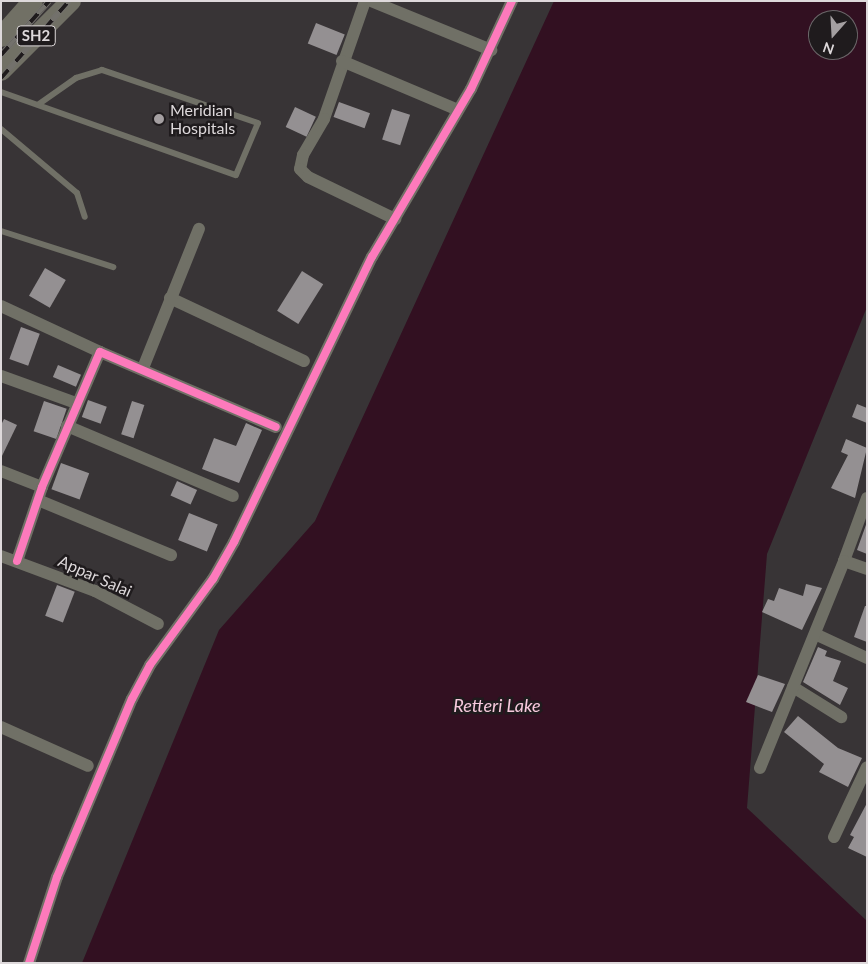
<!DOCTYPE html>
<style>
body{margin:0}
#map{position:relative;width:868px;height:964px;overflow:hidden;background:#383436;font-family:Lato,sans-serif}
div>[style]{position:absolute}
.water>*{inset:0;background:#321021}
.building>*{inset:0;background:#949092;transform-origin:0 0}
.lane>*{height:6px;margin:-3px;padding:0 3px;transform-origin:3px;border-radius:3px;background:#707066}
.street>*{height:12px;margin:-6px;padding:0 6px;transform-origin:6px;border-radius:6px;background:#707066}
.primary>*{height:20px;margin:-10px;padding:0 10px;transform-origin:10px;border-radius:10px;background:#717065}
.rail>*{height:5.5px;margin-top:-2.75px;transform-origin:0;background:repeating-linear-gradient(90deg,#1f1b1d 0 11px,#73716c 0 22px);box-sizing:border-box;border-block:1px solid #73716c}
.cycleway>*{height:8px;margin:-4px;padding:0 4px;transform-origin:4px;border-radius:4px;background:#fd7abc}
.dots>*{width:14px;height:14px;translate:-50% -50%;box-sizing:border-box;border:2px solid #1f1b1d;border-radius:50%}
span{translate:-50% -50%;white-space:nowrap;text-align:center;line-height:1.15;-webkit-text-stroke:5px #1f1b1d;paint-order:stroke}
.shield-label span{padding:1px 4px;background:#1f1b1d;border:1px solid;border-radius:4px;-webkit-text-stroke-width:0}
.shield-label{font-size:15px;color:#ded9db;font-weight:700}
.poi-label{font-size:16px;color:#ded9db}
.left{translate:0 -50%;text-align:left}
.street-label{font-size:16px;color:#ded9db}
.water-label{font-size:18px;color:#f6c9dc;font-style:italic}
.frame{position:absolute;inset:0;border:2px solid #ded9db;pointer-events:none}
.north{position:absolute;left:808px;top:10px;width:50px;height:50px;box-sizing:border-box;background:#1f1b1d;border:1px solid #6b6769;border-radius:50%;rotate:199deg;font-size:14px;font-weight:700;line-height:20px;text-align:center;color:#ded9db}
.north::after{content:'';display:block;margin:auto;width:18px;height:22px;background:#a49fa1;clip-path:polygon(50% 0,100% 100%,50% 72%,0 100%)}
</style>
<div id="map">
<div class="water">
<div style="clip-path:polygon(evenodd,554px 1px,867px 1px,867px 307px,767px 554px,747px 808px,867px 921px,867px 963px,82px 963px,219px 630px,315px 521px,554px 1px,818px 20px,848px 20px,848px 50px,818px 50px,818px 20px)"></div>
</div>
<div class="building">
<div style="left:316px;top:23px;width:31px;height:22px;rotate:22deg"></div>
<div style="left:339px;top:102px;width:33px;height:16px;rotate:20deg"></div>
<div style="left:295px;top:107px;width:23px;height:22px;rotate:25deg"></div>
<div style="left:392px;top:109px;width:19px;height:32px;rotate:18deg"></div>
<div style="left:45px;top:268px;width:24px;height:32px;rotate:30deg"></div>
<div style="left:302px;top:271px;width:25px;height:47px;rotate:32deg"></div>
<div style="left:21px;top:327px;width:20px;height:34px;rotate:20deg"></div>
<div style="left:58px;top:365px;width:25px;height:13px;rotate:23deg"></div>
<div style="left:88px;top:400px;width:20px;height:18px;rotate:20deg"></div>
<div style="left:44px;top:401px;width:24px;height:32px;rotate:19deg"></div>
<div style="left:132px;top:401px;width:13px;height:35px;rotate:18deg"></div>
<div style="clip-path:polygon(857px 404px,867px 408px,867px 423px,852px 417px)"></div>
<div style="clip-path:polygon(4px 419px,17px 425px,1px 458px,1px 425px)"></div>
<div style="clip-path:polygon(246px 423px,262px 430px,239px 483px,202px 469px,214px 438px,236px 446px)"></div>
<div style="clip-path:polygon(846px 439px,867px 448px,855px 498px,831px 488px,848px 455px,841px 452px)"></div>
<div style="left:61px;top:463px;width:30px;height:28px;rotate:20deg"></div>
<div style="left:177px;top:481px;width:22px;height:16px;rotate:24deg"></div>
<div style="left:189px;top:513px;width:31px;height:29px;rotate:22deg"></div>
<div style="clip-path:polygon(867px 522px,867px 554px,857px 550px)"></div>
<div style="clip-path:polygon(806px 584px,822px 588px,802px 630px,762px 612px,768px 599px,774px 601px,779px 588px,803px 596px)"></div>
<div style="left:57px;top:585px;width:19px;height:33px;rotate:21deg"></div>
<div style="clip-path:polygon(865px 606px,867px 606px,867px 642px,854px 637px)"></div>
<div style="clip-path:polygon(818px 647px,827px 651px,825px 656px,841px 661px,833px 681px,848px 688px,840px 705px,803px 682px)"></div>
<div style="clip-path:polygon(758px 675px,785px 684px,772px 712px,746px 702px)"></div>
<div style="clip-path:polygon(798px 716px,838px 748px,862px 758px,848px 787px,819px 772px,824px 764px,784px 732px)"></div>
<div style="clip-path:polygon(867px 803px,867px 857px,848px 848px,854px 837px,850px 835px)"></div>
</div>
<div class="lane">
<div style="left:1px;top:92px;width:249px;rotate:19.5deg"></div>
<div style="left:236px;top:175px;width:56px;rotate:-67.1deg"></div>
<div style="left:258px;top:123px;width:165px;rotate:-161.2deg"></div>
<div style="left:102px;top:70px;width:27px;rotate:163deg"></div>
<div style="left:76px;top:78px;width:45px;rotate:144.9deg"></div>
<div style="left:1px;top:129px;width:99px;rotate:40.1deg"></div>
<div style="left:77px;top:193px;width:25px;rotate:72deg"></div>
<div style="left:1px;top:231px;width:118px;rotate:17.8deg"></div>
</div>
<div class="street">
<div style="left:365px;top:1px;width:125px;rotate:109.2deg"></div>
<div style="left:324px;top:119px;width:42px;rotate:120.3deg"></div>
<div style="left:303px;top:155px;width:14px;rotate:102deg"></div>
<div style="left:300px;top:169px;width:11px;rotate:45deg"></div>
<div style="left:308px;top:177px;width:97px;rotate:25.8deg"></div>
<div style="left:371px;top:1px;width:130px;rotate:22.2deg"></div>
<div style="left:342px;top:61px;width:126px;rotate:22.9deg"></div>
<div style="left:170px;top:298px;width:148px;rotate:25.2deg"></div>
<div style="left:1px;top:306px;width:109px;rotate:24.9deg"></div>
<div style="left:143px;top:368px;width:150px;rotate:-68.1deg"></div>
<div style="left:1px;top:376px;width:80px;rotate:19.8deg"></div>
<div style="left:67px;top:426px;width:180px;rotate:22.9deg"></div>
<div style="left:1px;top:471px;width:44px;rotate:21.3deg"></div>
<div style="left:867px;top:498px;width:67px;rotate:110.1deg"></div>
<div style="left:844px;top:561px;width:24px;rotate:19deg"></div>
<div style="left:38px;top:500px;width:144px;rotate:22.5deg"></div>
<div style="left:1px;top:556px;width:100px;rotate:20.4deg"></div>
<div style="left:95px;top:591px;width:71px;rotate:27.6deg"></div>
<div style="left:17px;top:561px;width:78px;rotate:-71.3deg"></div>
<div style="left:42px;top:487px;width:147px;rotate:-66.8deg"></div>
<div style="left:100px;top:352px;width:191px;rotate:23.1deg"></div>
<div style="left:815px;top:634px;width:57px;rotate:24.8deg"></div>
<div style="left:793px;top:687px;width:57px;rotate:32deg"></div>
<div style="left:1px;top:727px;width:95px;rotate:24.1deg"></div>
<div style="left:760px;top:768px;width:223px;rotate:-67.9deg"></div>
<div style="left:834px;top:837px;width:77px;rotate:-64.8deg"></div>
<div style="left:29px;top:963px;width:90px;rotate:-72deg"></div>
<div style="left:57px;top:877px;width:193px;rotate:-67.2deg"></div>
<div style="left:132px;top:699px;width:38px;rotate:-62deg"></div>
<div style="left:150px;top:665px;width:107px;rotate:-53.8deg"></div>
<div style="left:213px;top:579px;width:43px;rotate:-60.4deg"></div>
<div style="left:234px;top:542px;width:317px;rotate:-64.2deg"></div>
<div style="left:372px;top:257px;width:195px;rotate:-59.5deg"></div>
<div style="left:471px;top:89px;width:97px;rotate:-65deg"></div>
</div>
<div class="primary">
<div style="left:1px;top:37px;width:48px;rotate:-48.4deg"></div>
<div style="left:1px;top:71px;width:99px;rotate:-45deg"></div>
</div>
<div class="rail">
<div style="left:1px;top:55px;width:72px;rotate:-48.4deg"></div>
<div style="left:1px;top:78px;width:103px;rotate:-48.6deg"></div>
</div>
<div class="cycleway">
<div style="left:17px;top:561px;width:78px;rotate:-71.3deg"></div>
<div style="left:42px;top:487px;width:147px;rotate:-66.8deg"></div>
<div style="left:100px;top:352px;width:191px;rotate:23.1deg"></div>
<div style="left:29px;top:963px;width:90px;rotate:-72deg"></div>
<div style="left:57px;top:877px;width:193px;rotate:-67.2deg"></div>
<div style="left:132px;top:699px;width:38px;rotate:-62deg"></div>
<div style="left:150px;top:665px;width:107px;rotate:-53.8deg"></div>
<div style="left:213px;top:579px;width:43px;rotate:-60.4deg"></div>
<div style="left:234px;top:542px;width:317px;rotate:-64.2deg"></div>
<div style="left:372px;top:257px;width:195px;rotate:-59.5deg"></div>
<div style="left:471px;top:89px;width:97px;rotate:-65deg"></div>
</div>
<div class="dots">
<div style="left:159px;top:119px;background:#a49fa1"></div>
</div>
<div class="shield-label">
<span style="left:36px;top:36px">SH2</span>
</div>
<div class="poi-label">
<span class="left" style="left:170px;top:119px">Meridian<br>Hospitals</span>
</div>
<div class="street-label">
<span style="left:95px;top:576px;rotate:24deg">Appar Salai</span>
</div>
<div class="water-label">
<span style="left:497px;top:705px">Retteri Lake</span>
</div>
<div class="frame"></div>
<div class="north">N</div>
</div>
